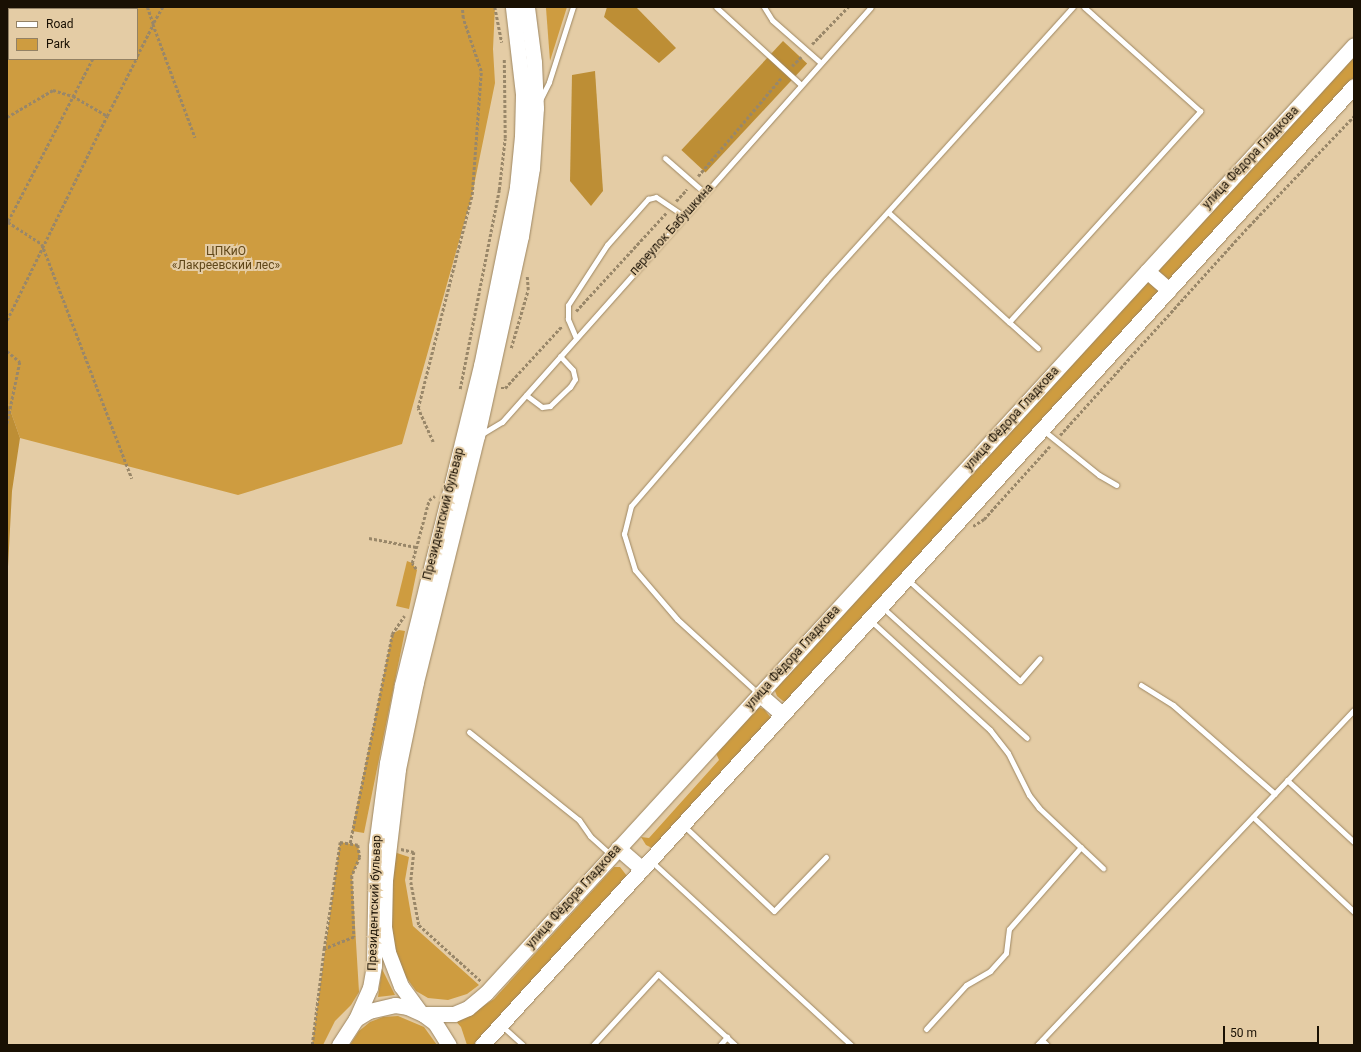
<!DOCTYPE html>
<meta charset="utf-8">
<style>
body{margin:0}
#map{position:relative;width:1361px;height:1052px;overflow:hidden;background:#e4cca5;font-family:Roboto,sans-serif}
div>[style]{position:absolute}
.green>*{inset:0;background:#ce9c40}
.forest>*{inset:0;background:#bd8e35;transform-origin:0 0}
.path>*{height:2.5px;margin-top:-1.25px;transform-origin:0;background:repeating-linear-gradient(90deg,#998769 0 3px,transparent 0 5px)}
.roads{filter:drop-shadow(0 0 1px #9d8661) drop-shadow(0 0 1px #9d8661)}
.lane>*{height:5px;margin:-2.5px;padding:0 2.5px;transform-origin:2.5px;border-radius:2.5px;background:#fff}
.secondary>*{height:15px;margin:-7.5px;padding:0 7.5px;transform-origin:7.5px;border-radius:7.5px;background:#fff}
span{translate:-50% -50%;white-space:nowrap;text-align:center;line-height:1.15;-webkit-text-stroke:4px #e4cca5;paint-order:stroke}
.street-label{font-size:12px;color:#191003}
.park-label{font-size:12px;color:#604719}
.frame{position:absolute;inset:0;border:8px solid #191003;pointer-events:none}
.legend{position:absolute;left:8px;top:8px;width:130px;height:52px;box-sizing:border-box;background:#e4cca5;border:1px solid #938164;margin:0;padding:5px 7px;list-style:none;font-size:12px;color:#191003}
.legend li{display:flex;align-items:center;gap:8px;height:20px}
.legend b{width:20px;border:1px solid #938164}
.scale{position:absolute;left:1223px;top:1026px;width:96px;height:18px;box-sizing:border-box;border:2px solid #191003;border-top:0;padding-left:5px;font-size:12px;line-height:14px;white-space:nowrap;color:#191003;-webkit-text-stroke:3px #e4cca5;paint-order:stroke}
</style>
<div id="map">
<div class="green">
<div style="clip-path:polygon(evenodd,7px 7px,495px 7px,493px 49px,495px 83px,472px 195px,402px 444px,238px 495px,20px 438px,7px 401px,7px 7px,9px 9px,137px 9px,137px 59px,9px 59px,9px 9px)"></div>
<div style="clip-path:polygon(546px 7px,567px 7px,550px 61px,546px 8px)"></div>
<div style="clip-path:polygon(1354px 55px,1354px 80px,789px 701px,783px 701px,777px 696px,775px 691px,778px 683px)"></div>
<div style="clip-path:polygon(407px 561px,412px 563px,417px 570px,409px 609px,396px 606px)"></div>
<div style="clip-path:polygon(399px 630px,405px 631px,364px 833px,352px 831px,392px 634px)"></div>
<div style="clip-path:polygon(758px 707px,764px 709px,771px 718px,652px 848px,646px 845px,641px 837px,649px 838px,719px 760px,715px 751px)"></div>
<div style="clip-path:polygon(340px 842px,358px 845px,360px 857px,352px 876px,359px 992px,351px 1005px,335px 1021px,323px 1045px,312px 1045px)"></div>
<div style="clip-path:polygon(394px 852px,409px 857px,405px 880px,413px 926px,479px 985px,467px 994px,448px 1000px,428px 998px,416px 991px,398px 966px,389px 923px)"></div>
<div style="clip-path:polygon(614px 867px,620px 867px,627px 876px,478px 1045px,467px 1045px,461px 1027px,453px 1018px,471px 1014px,494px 999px)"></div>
<div style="clip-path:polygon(382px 969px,395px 995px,378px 997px)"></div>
<div style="clip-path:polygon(398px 1016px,424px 1027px,437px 1045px,350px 1045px,359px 1031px,370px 1022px,383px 1017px)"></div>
</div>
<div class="forest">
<div style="clip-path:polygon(607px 7px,636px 7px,676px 48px,659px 63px,604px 17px)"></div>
<div style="left:783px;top:41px;width:33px;height:149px;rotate:43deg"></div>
<div style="clip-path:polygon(595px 71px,603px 191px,591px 206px,570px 181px,572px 75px)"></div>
<div style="clip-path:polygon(7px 401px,20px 438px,12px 491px,7px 586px)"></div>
</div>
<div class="path">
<div style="left:163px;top:7px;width:20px;rotate:120deg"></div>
<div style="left:153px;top:24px;width:121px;rotate:69.6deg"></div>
<div style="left:495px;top:7px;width:36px;rotate:79deg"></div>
<div style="left:47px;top:9px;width:3px;rotate:-45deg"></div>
<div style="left:121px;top:9px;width:2px;rotate:-63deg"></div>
<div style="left:7px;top:42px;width:2px;rotate:-27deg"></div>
<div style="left:812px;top:44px;width:52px;rotate:-45.8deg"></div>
<div style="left:137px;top:56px;width:36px;rotate:-63deg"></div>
<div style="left:153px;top:24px;width:18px;rotate:-109deg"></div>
<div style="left:93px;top:59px;width:184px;rotate:117.5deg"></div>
<div style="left:8px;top:222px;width:40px;rotate:32.9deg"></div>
<div style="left:42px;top:244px;width:251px;rotate:69deg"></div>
<div style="left:792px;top:66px;width:13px;rotate:-45deg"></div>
<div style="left:7px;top:117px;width:53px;rotate:-30.4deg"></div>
<div style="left:53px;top:90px;width:21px;rotate:17deg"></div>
<div style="left:73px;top:96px;width:39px;rotate:30deg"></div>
<div style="left:107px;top:116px;width:64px;rotate:-63deg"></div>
<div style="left:698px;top:176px;width:130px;rotate:-49.7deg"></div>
<div style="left:676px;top:201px;width:16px;rotate:-47deg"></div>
<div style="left:576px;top:311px;width:133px;rotate:-47.4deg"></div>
<div style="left:7px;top:320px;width:227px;rotate:-63.9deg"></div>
<div style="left:511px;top:348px;width:60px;rotate:-73.7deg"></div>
<div style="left:528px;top:290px;width:15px;rotate:-94deg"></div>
<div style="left:7px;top:351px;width:17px;rotate:40deg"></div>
<div style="left:20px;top:362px;width:64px;rotate:101.7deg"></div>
<div style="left:501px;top:388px;width:4px"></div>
<div style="left:505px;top:388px;width:84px;rotate:-47.4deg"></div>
<div style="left:460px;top:389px;width:203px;rotate:-78.9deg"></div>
<div style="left:499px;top:190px;width:52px;rotate:-83.4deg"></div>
<div style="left:505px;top:138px;width:80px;rotate:-90.7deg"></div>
<div style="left:1060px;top:435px;width:282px;rotate:-47.9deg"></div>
<div style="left:1249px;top:226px;width:152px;rotate:-46.3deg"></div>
<div style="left:433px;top:442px;width:37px;rotate:-114deg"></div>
<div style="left:418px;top:408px;width:220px;rotate:-75.8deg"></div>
<div style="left:472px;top:195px;width:124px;rotate:-85.8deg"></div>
<div style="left:481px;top:71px;width:56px;rotate:-108.8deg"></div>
<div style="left:463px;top:18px;width:11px;rotate:-95deg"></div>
<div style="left:973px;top:526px;width:13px;rotate:-32deg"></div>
<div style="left:984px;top:519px;width:98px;rotate:-47.9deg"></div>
<div style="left:369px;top:538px;width:48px;rotate:10.8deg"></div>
<div style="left:416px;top:569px;width:7px;rotate:-124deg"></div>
<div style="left:412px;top:563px;width:65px;rotate:-74.9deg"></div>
<div style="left:429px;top:500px;width:7px;rotate:-34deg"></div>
<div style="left:350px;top:843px;width:213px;rotate:-78.6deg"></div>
<div style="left:392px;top:634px;width:22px;rotate:-56deg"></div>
<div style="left:401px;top:849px;width:13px;rotate:13deg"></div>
<div style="left:414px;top:852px;width:30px;rotate:96deg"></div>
<div style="left:411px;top:882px;width:44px;rotate:79.5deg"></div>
<div style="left:419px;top:925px;width:84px;rotate:42.1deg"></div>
<div style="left:312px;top:1045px;width:97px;rotate:-82.9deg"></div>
<div style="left:324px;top:949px;width:108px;rotate:-81.5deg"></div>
<div style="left:340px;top:842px;width:18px;rotate:9deg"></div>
<div style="left:358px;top:845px;width:12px;rotate:81deg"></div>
<div style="left:360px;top:857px;width:21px;rotate:113deg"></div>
<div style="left:352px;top:876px;width:61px;rotate:88.1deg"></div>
<div style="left:354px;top:937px;width:32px;rotate:158deg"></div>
</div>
<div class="roads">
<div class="lane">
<div style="left:716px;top:7px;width:115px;rotate:42.5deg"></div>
<div style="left:764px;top:7px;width:15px;rotate:58deg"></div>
<div style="left:772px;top:20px;width:65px;rotate:41.3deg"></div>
<div style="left:540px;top:100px;width:20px;rotate:-63deg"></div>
<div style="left:549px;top:82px;width:79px;rotate:-72.3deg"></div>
<div style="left:665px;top:158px;width:53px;rotate:41.2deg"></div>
<div style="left:888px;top:212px;width:164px;rotate:42.3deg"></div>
<div style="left:1009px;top:322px;width:285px;rotate:-47.8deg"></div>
<div style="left:1200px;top:111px;width:156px;rotate:-138.1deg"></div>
<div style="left:1009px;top:322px;width:39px;rotate:42deg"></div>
<div style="left:576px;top:338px;width:21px;rotate:-113deg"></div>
<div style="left:568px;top:319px;width:14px;rotate:-90deg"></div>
<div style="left:568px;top:305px;width:72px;rotate:-57deg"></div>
<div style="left:607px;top:245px;width:62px;rotate:-48.3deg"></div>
<div style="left:648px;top:199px;width:8px;rotate:-14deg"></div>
<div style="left:656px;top:197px;width:34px;rotate:34deg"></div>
<div style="left:526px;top:395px;width:20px;rotate:37deg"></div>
<div style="left:542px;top:407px;width:8px;rotate:-7deg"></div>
<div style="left:550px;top:406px;width:28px;rotate:-44deg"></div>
<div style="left:570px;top:387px;width:9px;rotate:-58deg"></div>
<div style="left:575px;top:379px;width:9px;rotate:-103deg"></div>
<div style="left:573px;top:370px;width:19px;rotate:-133deg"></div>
<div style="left:1043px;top:430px;width:72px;rotate:38.8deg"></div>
<div style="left:1099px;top:475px;width:20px;rotate:30deg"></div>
<div style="left:480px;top:435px;width:26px;rotate:-31deg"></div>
<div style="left:502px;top:422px;width:555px;rotate:-48.36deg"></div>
<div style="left:907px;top:579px;width:152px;rotate:42.1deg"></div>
<div style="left:1020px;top:681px;width:30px;rotate:-49deg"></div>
<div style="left:882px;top:607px;width:195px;rotate:42.1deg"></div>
<div style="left:870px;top:620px;width:163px;rotate:42.5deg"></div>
<div style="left:990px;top:730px;width:29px;rotate:52deg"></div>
<div style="left:1008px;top:753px;width:47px;rotate:63.4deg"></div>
<div style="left:1029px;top:795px;width:16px;rotate:52deg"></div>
<div style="left:1039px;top:808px;width:88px;rotate:43.2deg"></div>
<div style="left:1141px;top:685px;width:38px;rotate:32deg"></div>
<div style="left:1173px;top:705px;width:135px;rotate:41.1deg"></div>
<div style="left:759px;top:694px;width:111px;rotate:-137.6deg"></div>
<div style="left:677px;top:619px;width:65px;rotate:-130.6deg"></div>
<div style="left:635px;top:570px;width:38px;rotate:-107deg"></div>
<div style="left:624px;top:534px;width:29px;rotate:-76deg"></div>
<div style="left:631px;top:506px;width:298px;rotate:-49.2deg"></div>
<div style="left:826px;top:280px;width:368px;rotate:-47.9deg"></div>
<div style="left:469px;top:732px;width:141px;rotate:38.7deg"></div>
<div style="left:579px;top:820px;width:19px;rotate:55deg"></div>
<div style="left:590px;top:836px;width:28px;rotate:42deg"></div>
<div style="left:1287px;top:780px;width:91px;rotate:42.8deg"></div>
<div style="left:1253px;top:817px;width:139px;rotate:43.2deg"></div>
<div style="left:683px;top:825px;width:125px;rotate:43.4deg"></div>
<div style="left:774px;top:911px;width:75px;rotate:-46.1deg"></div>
<div style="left:651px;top:861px;width:272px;rotate:42.6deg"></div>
<div style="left:502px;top:1026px;width:28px;rotate:42deg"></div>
<div style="left:926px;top:1029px;width:59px;rotate:-47.7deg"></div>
<div style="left:966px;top:985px;width:28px;rotate:-30deg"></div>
<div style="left:990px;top:971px;width:24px;rotate:-48deg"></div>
<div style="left:1006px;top:953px;width:24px;rotate:-83deg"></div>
<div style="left:1009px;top:929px;width:109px;rotate:-48.7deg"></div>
<div style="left:1042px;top:1040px;width:7px;rotate:45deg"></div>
<div style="left:593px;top:1045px;width:96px;rotate:-47.5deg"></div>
<div style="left:658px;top:974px;width:105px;rotate:42.7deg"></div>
<div style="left:720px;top:1045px;width:11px;rotate:-49deg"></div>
<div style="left:1037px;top:1045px;width:461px;rotate:-46.6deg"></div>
</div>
<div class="secondary">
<div style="left:1147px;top:271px;width:29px;rotate:41deg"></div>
<div style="left:759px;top:694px;width:30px;rotate:41deg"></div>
<div style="left:618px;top:848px;width:32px;rotate:41deg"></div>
<div style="left:420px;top:1012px;width:32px;rotate:-126deg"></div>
<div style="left:401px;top:986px;width:36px;rotate:-111deg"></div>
<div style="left:388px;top:952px;width:25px;rotate:-99deg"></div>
<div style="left:384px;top:927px;width:47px;rotate:-88.8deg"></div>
<div style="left:385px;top:880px;width:112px;rotate:-83.3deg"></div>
<div style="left:398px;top:769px;width:89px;rotate:-78.3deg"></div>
<div style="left:416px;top:682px;width:253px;rotate:-76.1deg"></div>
<div style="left:477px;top:436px;width:205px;rotate:-77.6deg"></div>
<div style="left:521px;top:236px;width:69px;rotate:-80.8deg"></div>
<div style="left:532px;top:168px;width:60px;rotate:-86.2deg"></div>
<div style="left:536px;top:108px;width:46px;rotate:-92.5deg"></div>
<div style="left:534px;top:62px;width:55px;rotate:-97.3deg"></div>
<div style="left:423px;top:1014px;width:31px"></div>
<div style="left:454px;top:1014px;width:15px;rotate:-23deg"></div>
<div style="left:468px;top:1008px;width:23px;rotate:-40deg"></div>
<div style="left:486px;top:993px;width:1285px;rotate:-47.52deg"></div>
<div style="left:356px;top:1019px;width:34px;rotate:-66deg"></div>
<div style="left:370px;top:988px;width:23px;rotate:-80deg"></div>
<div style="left:374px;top:965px;width:119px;rotate:-89deg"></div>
<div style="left:376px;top:846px;width:84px;rotate:-82.5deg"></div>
<div style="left:387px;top:763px;width:79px;rotate:-79.1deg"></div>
<div style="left:402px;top:685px;width:329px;rotate:-76.1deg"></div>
<div style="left:481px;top:366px;width:183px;rotate:-78.6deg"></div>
<div style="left:517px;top:187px;width:51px;rotate:-84.4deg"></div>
<div style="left:522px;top:136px;width:42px;rotate:-88.6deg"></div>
<div style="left:523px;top:94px;width:88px;rotate:-96.6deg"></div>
<div style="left:339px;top:1045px;width:31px;rotate:-57deg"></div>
<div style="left:356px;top:1019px;width:15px;rotate:-32deg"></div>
<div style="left:369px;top:1011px;width:27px;rotate:-13deg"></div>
<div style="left:395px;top:1005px;width:12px;rotate:9deg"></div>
<div style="left:407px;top:1007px;width:17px;rotate:24deg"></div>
<div style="left:423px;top:1014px;width:15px;rotate:37deg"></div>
<div style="left:435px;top:1023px;width:26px;rotate:58deg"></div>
<div style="left:482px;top:1045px;width:1296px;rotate:-47.72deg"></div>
</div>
</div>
<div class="street-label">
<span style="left:1251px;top:158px;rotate:-47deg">улица Фёдора Гладкова</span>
<span style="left:672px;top:230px;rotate:-48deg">переулок Бабушкина</span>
<span style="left:1012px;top:419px;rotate:-48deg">улица Фёдора Гладкова</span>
<span style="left:444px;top:514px;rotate:-76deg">Президентский бульвар</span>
<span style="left:793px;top:658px;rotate:-48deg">улица Фёдора Гладкова</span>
<span style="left:574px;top:897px;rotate:-48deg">улица Фёдора Гладкова</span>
<span style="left:375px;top:903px;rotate:-88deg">Президентский бульвар</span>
</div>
<div class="park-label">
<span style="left:226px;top:259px">ЦПКиО<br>«Лакреевский лес»</span>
</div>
<div class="frame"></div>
<ul class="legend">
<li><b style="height:5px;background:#fff"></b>Road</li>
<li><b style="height:11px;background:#ce9c40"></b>Park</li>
</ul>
<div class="scale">50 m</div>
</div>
